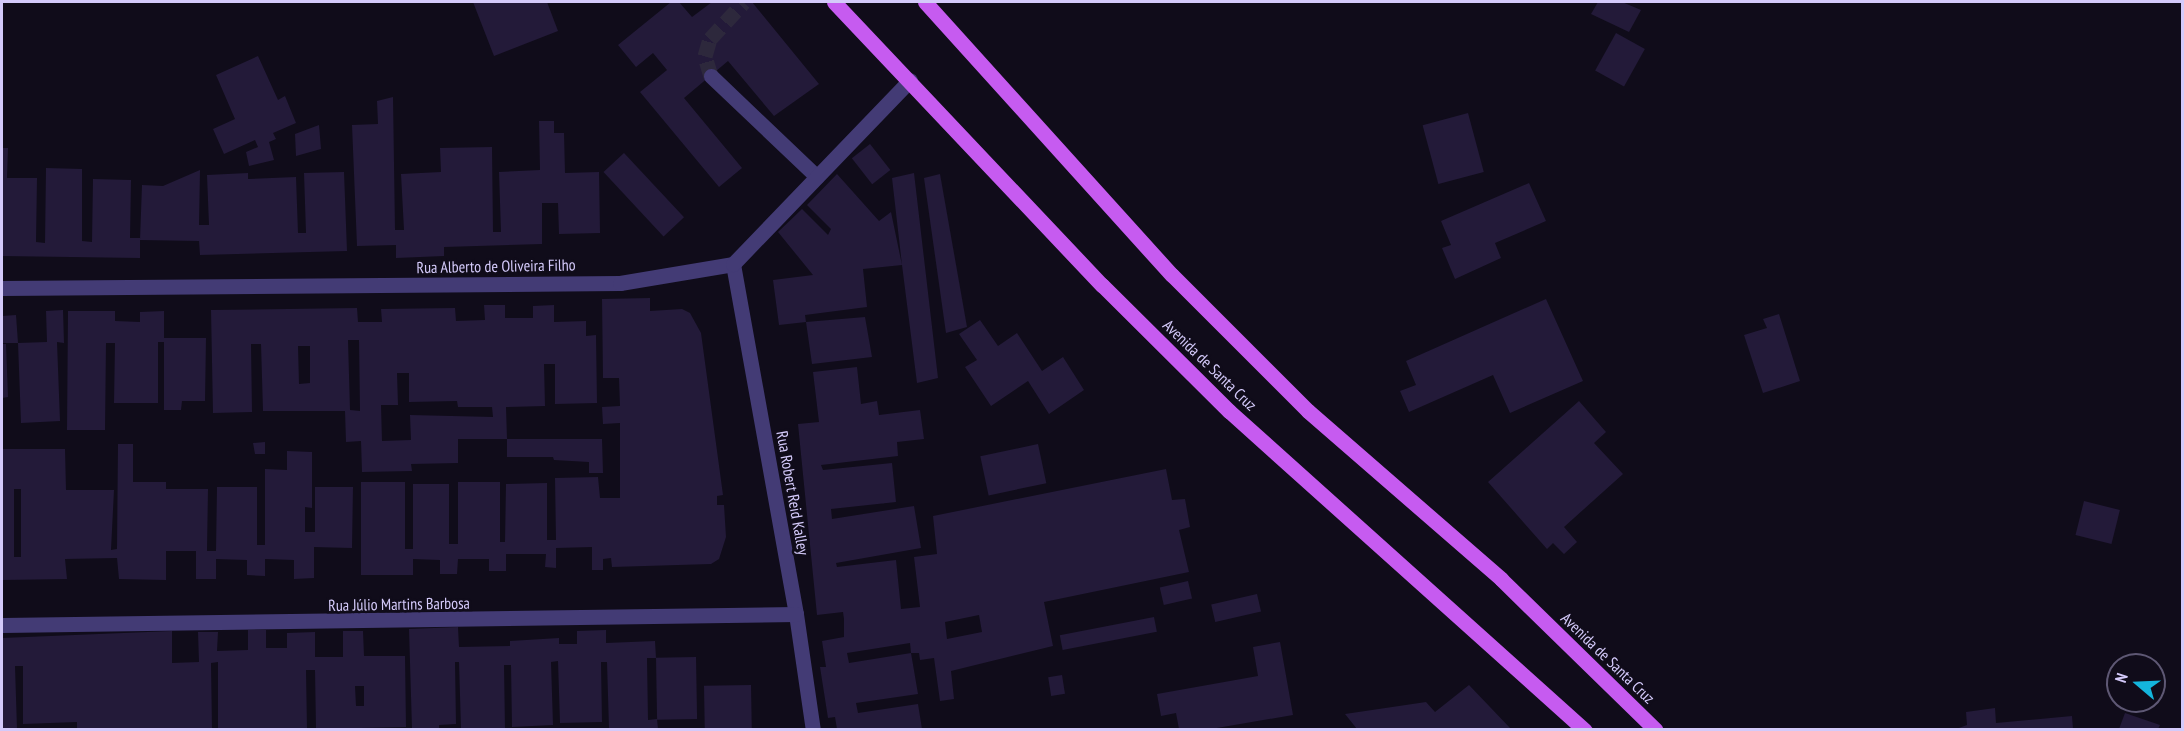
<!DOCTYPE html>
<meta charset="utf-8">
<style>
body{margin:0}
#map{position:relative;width:2184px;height:731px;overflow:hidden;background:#100c1a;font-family:"PT Sans Narrow",sans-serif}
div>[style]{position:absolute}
.building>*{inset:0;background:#231a39;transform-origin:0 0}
.minor-tunnel>*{height:15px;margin-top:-7.5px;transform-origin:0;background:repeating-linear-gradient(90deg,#2d283c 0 15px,transparent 0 23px)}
.minor>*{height:15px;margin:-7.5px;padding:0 7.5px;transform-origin:7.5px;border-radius:7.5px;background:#433b75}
.major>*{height:15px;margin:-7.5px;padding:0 7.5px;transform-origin:7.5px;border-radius:7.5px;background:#c65bf0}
span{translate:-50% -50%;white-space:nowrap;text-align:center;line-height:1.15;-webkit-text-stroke:5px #100c1a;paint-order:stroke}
.street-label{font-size:16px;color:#d4cafa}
.frame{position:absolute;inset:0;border:3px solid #d4cafa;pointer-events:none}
.north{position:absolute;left:2106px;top:653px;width:60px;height:60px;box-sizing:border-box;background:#100c1a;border:2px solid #5e5874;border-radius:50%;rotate:289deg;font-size:16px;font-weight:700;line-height:24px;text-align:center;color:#d4cafa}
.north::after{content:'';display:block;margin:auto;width:21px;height:27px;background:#14b5dc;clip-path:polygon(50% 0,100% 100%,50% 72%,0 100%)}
</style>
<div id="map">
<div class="building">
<div style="clip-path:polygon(473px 2px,547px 2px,558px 31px,494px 56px)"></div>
<div style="clip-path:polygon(671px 2px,679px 2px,692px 17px,712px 2px,752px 2px,819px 84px,774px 116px,728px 61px,684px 98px,742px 168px,719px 187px,640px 92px,667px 70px,653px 53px,636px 67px,618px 45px)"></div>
<div style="clip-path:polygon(1598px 2px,1622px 2px,1641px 10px,1629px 32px,1591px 14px)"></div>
<div style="left:1616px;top:33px;width:33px;height:43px;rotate:29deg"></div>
<div style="clip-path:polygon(258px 56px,278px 100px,285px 96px,296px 123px,273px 133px,276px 139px,269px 142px,274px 160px,249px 166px,246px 152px,258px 147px,255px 140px,224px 154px,213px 129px,235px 119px,216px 75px)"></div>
<div style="clip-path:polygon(393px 97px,395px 230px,404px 230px,401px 174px,441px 172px,440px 148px,492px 147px,493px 232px,501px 232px,499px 172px,540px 170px,539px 121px,554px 121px,554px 133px,564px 133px,565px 173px,599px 172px,600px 233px,559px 234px,558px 203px,542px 203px,542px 244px,444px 247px,444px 256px,396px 258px,396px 245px,357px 246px,352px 125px,378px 124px,377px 101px)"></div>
<div style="left:1468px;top:113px;width:61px;height:47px;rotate:75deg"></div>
<div style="clip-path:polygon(319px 125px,321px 149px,296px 156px,295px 134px)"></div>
<div style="left:870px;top:144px;width:33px;height:23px;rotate:52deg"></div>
<div style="clip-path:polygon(2px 148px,8px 148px,7px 178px,37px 178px,36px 242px,45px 243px,46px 168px,82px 169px,82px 241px,92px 242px,93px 179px,131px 180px,130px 238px,140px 238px,140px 258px,2px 256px)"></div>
<div style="left:624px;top:153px;width:88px;height:28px;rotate:47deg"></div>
<div style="clip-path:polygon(200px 170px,199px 225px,209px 225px,207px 175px,248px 173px,248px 179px,296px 177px,298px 233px,306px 233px,304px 173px,344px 172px,347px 251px,200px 255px,199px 241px,140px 240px,142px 185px,163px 186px)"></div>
<div style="clip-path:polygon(914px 173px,938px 378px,917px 383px,902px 265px,863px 269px,867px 307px,805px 315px,806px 322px,865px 317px,872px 357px,812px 364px,806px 322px,779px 325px,773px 280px,813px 275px,778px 232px,802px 209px,828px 235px,831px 229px,807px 205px,837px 174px,879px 221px,891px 212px,902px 265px,892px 178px)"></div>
<div style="clip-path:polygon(940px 174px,967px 327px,946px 333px,924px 178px)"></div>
<div style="clip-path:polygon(1529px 183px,1546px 221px,1495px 243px,1501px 258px,1455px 279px,1442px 248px,1451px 245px,1441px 221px)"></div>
<div style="clip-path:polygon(650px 298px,650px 311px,682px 309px,690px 313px,701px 333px,723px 495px,717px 496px,717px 505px,724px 505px,726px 537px,719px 559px,711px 564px,612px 567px,611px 558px,603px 559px,603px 570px,592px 570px,592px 547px,556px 548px,556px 568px,545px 567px,546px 554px,506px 554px,506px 571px,489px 571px,489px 559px,458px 559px,457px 574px,440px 574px,440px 560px,413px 559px,413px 575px,361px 575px,361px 482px,405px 482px,405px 549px,413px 549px,413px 484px,449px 484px,449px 544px,458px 544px,458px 482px,500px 482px,500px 542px,505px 542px,506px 484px,547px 483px,547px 540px,556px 540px,555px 478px,598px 477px,600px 498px,620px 498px,620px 423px,603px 424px,602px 407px,620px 406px,619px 378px,603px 378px,602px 299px)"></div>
<div style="clip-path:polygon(1546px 299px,1583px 381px,1510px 413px,1493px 375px,1409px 412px,1400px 391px,1416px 385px,1406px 361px)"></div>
<div style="clip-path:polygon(evenodd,484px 305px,505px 305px,505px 318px,533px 318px,533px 306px,554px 305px,554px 322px,586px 321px,586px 336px,596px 335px,597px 403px,555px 404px,555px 364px,544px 364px,545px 406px,506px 407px,507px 439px,458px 439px,458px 463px,411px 464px,412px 471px,362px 472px,361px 441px,346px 442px,345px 411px,263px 411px,261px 344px,251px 344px,252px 412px,213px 413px,211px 310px,357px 308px,358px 322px,382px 322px,381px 309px,455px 308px,456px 321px,485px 320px,484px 305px,348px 340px,359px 340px,360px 411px,350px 410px,348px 340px,484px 305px,298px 346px,310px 346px,310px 383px,299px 384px,298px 346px,484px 305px,397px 373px,409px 373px,409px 402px,457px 401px,458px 407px,492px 407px,493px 417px,410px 415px,411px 440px,382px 441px,381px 405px,398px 405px,397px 373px)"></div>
<div style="clip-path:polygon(63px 310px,64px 343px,57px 342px,60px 421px,21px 423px,18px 343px,47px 342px,46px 311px)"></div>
<div style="clip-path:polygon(68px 311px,115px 311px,115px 321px,140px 322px,140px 312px,164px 311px,164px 338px,206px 338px,205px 401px,182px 401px,181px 410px,164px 410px,164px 342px,158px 342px,158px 403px,114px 403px,115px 343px,106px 343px,105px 430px,67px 430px)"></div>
<div style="clip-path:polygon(1779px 314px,1800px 381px,1763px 393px,1744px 335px,1767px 328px,1763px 319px)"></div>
<div style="clip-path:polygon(16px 315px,18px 343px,2px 343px,2px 316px)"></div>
<div style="clip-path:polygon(980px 320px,998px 346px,1017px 333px,1042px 371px,1063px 357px,1084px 390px,1049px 414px,1028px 381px,991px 406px,965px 367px,977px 360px,959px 334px)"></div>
<div style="clip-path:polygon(2px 344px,6px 344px,8px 397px,2px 398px)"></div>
<div style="clip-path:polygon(evenodd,857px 367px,861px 404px,877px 401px,879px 415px,920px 410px,924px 439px,897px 442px,898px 456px,821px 465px,823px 470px,892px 463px,896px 502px,831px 509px,832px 519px,914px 506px,921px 548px,836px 563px,837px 567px,896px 560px,901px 609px,920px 607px,914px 557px,937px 554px,933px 516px,1166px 469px,1172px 500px,1185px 499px,1190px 527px,1179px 530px,1189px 572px,1044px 602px,1053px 646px,951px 671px,954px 699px,940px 701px,934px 658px,920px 660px,919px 653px,911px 653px,918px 694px,856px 703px,858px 713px,918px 704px,922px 729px,837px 729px,835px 717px,828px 718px,820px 667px,826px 667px,822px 641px,844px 637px,844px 619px,843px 612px,817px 615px,798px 424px,819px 422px,813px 372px,857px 367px,979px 615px,982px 632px,947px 639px,945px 622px,979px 615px,857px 367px,910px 643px,911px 653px,849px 663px,847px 653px,910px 643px)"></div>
<div style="clip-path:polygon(1579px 401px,1606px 432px,1594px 443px,1623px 474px,1564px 527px,1577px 542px,1564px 554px,1553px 543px,1547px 549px,1488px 482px)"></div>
<div style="clip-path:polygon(507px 439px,602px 439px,603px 473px,589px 473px,589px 462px,554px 460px,553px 457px,507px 457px)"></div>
<div style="clip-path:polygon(265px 442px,265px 454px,255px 454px,253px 443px)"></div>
<div style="clip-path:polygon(evenodd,118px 444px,133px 444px,133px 482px,166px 482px,166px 489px,208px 489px,207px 551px,216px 551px,217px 487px,257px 487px,257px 545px,265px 545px,265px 469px,287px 470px,287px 451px,312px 452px,312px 508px,305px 507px,305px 532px,315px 532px,315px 487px,353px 487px,352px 548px,314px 547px,314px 578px,294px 579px,294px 560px,265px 559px,265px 576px,247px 575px,247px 560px,216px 559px,216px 579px,196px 579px,196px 551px,166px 551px,166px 580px,119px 579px,117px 558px,65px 559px,67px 579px,2px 580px,2px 449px,65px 449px,66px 490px,114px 490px,111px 550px,117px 549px,118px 444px,14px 489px,21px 489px,21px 557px,14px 557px,14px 489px)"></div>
<div style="left:1038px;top:444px;width:40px;height:59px;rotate:78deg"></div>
<div style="left:2084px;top:501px;width:37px;height:35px;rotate:14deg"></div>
<div style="left:1188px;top:581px;width:18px;height:29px;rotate:77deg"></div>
<div style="left:1257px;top:594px;width:18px;height:47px;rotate:77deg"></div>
<div style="left:1154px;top:617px;width:15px;height:96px;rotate:79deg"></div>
<div style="clip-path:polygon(458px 627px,459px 647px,510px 646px,510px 641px,559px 638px,559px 644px,577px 644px,577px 631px,606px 630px,606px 643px,655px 641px,656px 658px,647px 658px,648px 720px,657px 719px,658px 729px,609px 729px,607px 662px,601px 662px,602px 722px,560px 723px,558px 661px,551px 662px,553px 725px,512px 727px,511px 665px,504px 665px,505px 729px,461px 729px,459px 662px,455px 662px,456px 724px,439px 725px,439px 729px,412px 729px,409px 629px)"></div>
<div style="clip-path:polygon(evenodd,248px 630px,266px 630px,266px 648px,287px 648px,287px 633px,315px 632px,315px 657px,343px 657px,343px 631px,363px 631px,364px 656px,405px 656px,406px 727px,316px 729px,315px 670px,306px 670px,307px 729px,218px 729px,218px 662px,211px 663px,212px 729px,77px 729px,77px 722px,23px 724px,23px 666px,15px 666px,17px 729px,2px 729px,2px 638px,172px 631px,172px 663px,199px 662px,198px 632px,218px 632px,217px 651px,248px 650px,248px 630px,355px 686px,364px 686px,364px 706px,356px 706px,355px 686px)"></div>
<div style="clip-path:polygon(1280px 642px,1293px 715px,1211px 729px,1179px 729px,1176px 713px,1161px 716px,1157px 694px,1258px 676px,1253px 647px)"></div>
<div style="left:696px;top:657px;width:62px;height:40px;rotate:89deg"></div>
<div style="left:1062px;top:675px;width:19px;height:14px;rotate:81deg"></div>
<div style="left:751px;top:685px;width:44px;height:47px;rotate:89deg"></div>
<div style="clip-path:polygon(1469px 685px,1511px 729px,1357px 729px,1345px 714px,1426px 702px,1435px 712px)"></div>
<div style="clip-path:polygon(1995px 708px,1996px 723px,2072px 716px,2073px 729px,1956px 729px,1967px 725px,1966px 712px)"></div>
<div style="clip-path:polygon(2125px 713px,2160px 725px,2158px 729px,2119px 729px)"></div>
</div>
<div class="minor-tunnel">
<div style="left:711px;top:76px;width:21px;rotate:-107deg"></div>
<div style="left:705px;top:56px;width:18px;rotate:-74deg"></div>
<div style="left:710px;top:39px;width:50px;rotate:-47.4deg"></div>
</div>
<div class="minor">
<div style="left:711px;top:76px;width:146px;rotate:43.6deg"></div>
<div style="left:733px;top:264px;width:356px;rotate:79.8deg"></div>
<div style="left:796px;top:614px;width:117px;rotate:81.7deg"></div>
<div style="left:2px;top:288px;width:618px;rotate:-0.46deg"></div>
<div style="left:620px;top:283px;width:115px;rotate:-9.5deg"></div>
<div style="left:733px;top:264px;width:255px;rotate:-46.1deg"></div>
<div style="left:2px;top:625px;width:794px;rotate:-0.79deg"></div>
</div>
<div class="major">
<div style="left:834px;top:2px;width:390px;rotate:46.6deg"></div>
<div style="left:1102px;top:285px;width:179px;rotate:44.8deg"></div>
<div style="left:1229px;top:411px;width:478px;rotate:41.9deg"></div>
<div style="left:925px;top:2px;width:368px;rotate:47.9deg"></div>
<div style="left:1172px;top:275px;width:192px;rotate:45deg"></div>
<div style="left:1308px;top:411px;width:256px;rotate:41deg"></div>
<div style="left:1501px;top:579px;width:216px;rotate:44.3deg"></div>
</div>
<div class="street-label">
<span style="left:496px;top:266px;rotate:-1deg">Rua Alberto de Oliveira Filho</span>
<span style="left:1210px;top:365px;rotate:44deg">Avenida de Santa Cruz</span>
<span style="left:793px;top:493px;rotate:80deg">Rua Robert Reid Kalley</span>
<span style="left:399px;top:604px;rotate:-1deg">Rua Júlio Martins Barbosa</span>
<span style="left:1608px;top:658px;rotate:44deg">Avenida de Santa Cruz</span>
</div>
<div class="frame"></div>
<div class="north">N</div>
</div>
